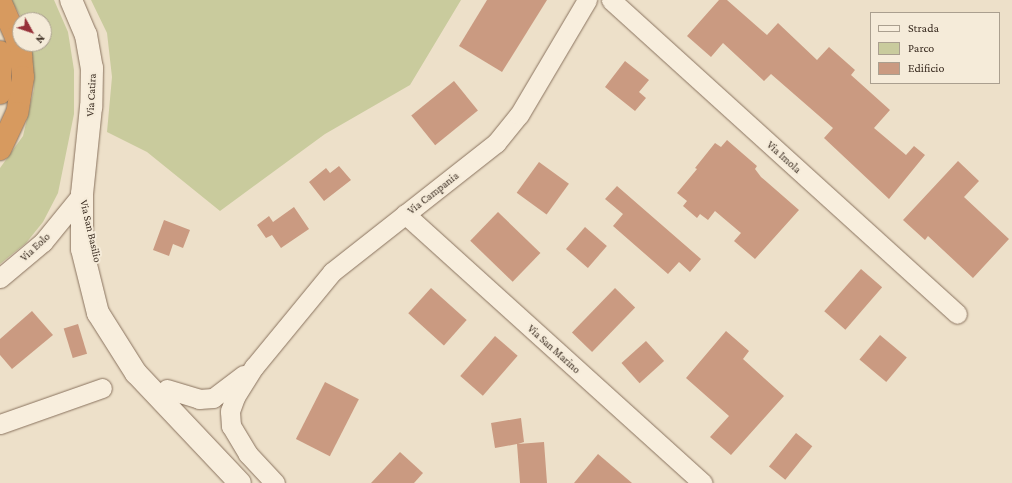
<!DOCTYPE html>
<style>
body{margin:0}
#map{position:relative;width:1012px;height:483px;overflow:hidden;background:#ede0c9;font-family:"Crimson Pro",serif}
div>[style]{position:absolute}
.green>*{inset:0;background:#c9cb9d}
.building>*{inset:0;background:#ca9a81;transform-origin:0 0}
.roads{filter:drop-shadow(0 0 1px #89725e) drop-shadow(0 0 1px #89725e)}
.minor>*{height:19px;margin:-9.5px;padding:0 9.5px;transform-origin:9.5px;border-radius:9.5px;background:#f8eedd}
.tertiary>*{height:22px;margin:-11px;padding:0 11px;transform-origin:11px;border-radius:11px;background:#f8eedd}
.motorway>*{height:22px;margin:-11px;padding:0 11px;transform-origin:11px;border-radius:11px;background:#d79a5f}
span{translate:-50% -50%;white-space:nowrap;text-align:center;line-height:1.15;-webkit-text-stroke:4px #f5ebd9;paint-order:stroke}
.street-label{font-size:11px;color:#3a2c21}
.legend{position:absolute;left:870px;top:12px;width:130px;height:72px;box-sizing:border-box;background:#f5ebd9;border:1px solid #aa9f8f;margin:0;padding:5px 7px;list-style:none;font-size:12px;color:#3a2c21}
.legend li{display:flex;align-items:center;gap:8px;height:20px}
.legend b{width:20px;border:1px solid #aa9f8f}
.north{position:absolute;left:12px;top:12px;width:40px;height:40px;box-sizing:border-box;background:#f5ebd9;border:1px solid #aa9f8f;border-radius:50%;rotate:130deg;font-size:11px;font-weight:700;line-height:16px;text-align:center;color:#3a2c21}
.north::after{content:'';display:block;margin:auto;width:14px;height:18px;background:#963139;clip-path:polygon(50% 0,100% 100%,50% 72%,0 100%)}
</style>
<div id="map">
<div class="green">
<div style="clip-path:polygon(11px 0,54px 0,68px 32px,74px 70px,74px 114px,58px 193px,43px 222px,26px 243px,0 264px,0 168px,23px 136px,34px 89px,30px 44px,44px 44px,44px 20px,23px 20px)"></div>
<div style="clip-path:polygon(91px 0,461px 0,410px 85px,325px 134px,220px 211px,147px 152px,107px 132px,112px 77px,107px 33px)"></div>
</div>
<div class="building">
<div style="clip-path:polygon(487px 0,547px 0,502px 72px,459px 46px)"></div>
<div style="clip-path:polygon(719px 0,727px 0,767px 35px,778px 23px,817px 60px,829px 47px,855px 70px,851px 75px,890px 110px,874px 128px,906px 155px,914px 146px,925px 155px,889px 199px,824px 138px,833px 128px,771px 74px,764px 81px,723px 43px,711px 57px,687px 36px)"></div>
<div style="clip-path:polygon(625px 61px,649px 80px,639px 92px,646px 98px,635px 111px,605px 87px)"></div>
<div style="left:454px;top:81px;width:38px;height:55px;rotate:51deg"></div>
<div style="clip-path:polygon(727px 140px,757px 166px,755px 169px,761px 177px,799px 210px,755px 259px,734px 241px,741px 233px,715px 211px,708px 220px,700px 214px,697px 218px,683px 206px,687px 201px,677px 193px,697px 169px,695px 168px,715px 143px,721px 147px)"></div>
<div style="clip-path:polygon(958px 161px,979px 181px,964px 197px,1009px 239px,973px 278px,928px 236px,925px 240px,903px 220px)"></div>
<div style="left:539px;top:162px;width:37px;height:38px;rotate:36deg"></div>
<div style="clip-path:polygon(339px 166px,351px 180px,324px 201px,309px 182px,326px 168px,330px 173px)"></div>
<div style="clip-path:polygon(617px 186px,701px 259px,690px 272px,679px 262px,668px 274px,613px 226px,623px 214px,605px 199px)"></div>
<div style="clip-path:polygon(294px 207px,309px 229px,281px 248px,272px 235px,266px 238px,257px 225px,269px 216px,273px 222px)"></div>
<div style="left:498px;top:212px;width:59px;height:40px;rotate:44deg"></div>
<div style="clip-path:polygon(164px 220px,190px 230px,183px 248px,173px 244px,169px 256px,153px 250px)"></div>
<div style="left:585px;top:227px;width:29px;height:29px;rotate:41deg"></div>
<div style="left:861px;top:269px;width:28px;height:56px;rotate:41deg"></div>
<div style="left:431px;top:288px;width:48px;height:34px;rotate:42deg"></div>
<div style="left:615px;top:288px;width:28px;height:62px;rotate:44deg"></div>
<div style="clip-path:polygon(32px 311px,53px 335px,12px 369px,0 355px,0 339px)"></div>
<div style="left:78px;top:324px;width:31px;height:15px;rotate:73deg"></div>
<div style="clip-path:polygon(726px 331px,749px 351px,743px 359px,784px 396px,731px 455px,710px 437px,729px 416px,686px 378px)"></div>
<div style="left:880px;top:335px;width:35px;height:32px;rotate:40deg"></div>
<div style="left:495px;top:336px;width:30px;height:53px;rotate:41deg"></div>
<div style="left:646px;top:341px;width:27px;height:33px;rotate:48deg"></div>
<div style="left:325px;top:382px;width:38px;height:64px;rotate:27deg"></div>
<div style="clip-path:polygon(521px 418px,524px 442px,518px 444px,544px 442px,547px 483px,520px 483px,517px 444px,495px 448px,491px 423px)"></div>
<div style="left:796px;top:433px;width:21px;height:43px;rotate:39deg"></div>
<div style="clip-path:polygon(400px 452px,423px 473px,414px 483px,371px 483px)"></div>
<div style="clip-path:polygon(598px 454px,632px 483px,574px 483px)"></div>
</div>
<div class="roads">
<div class="minor">
<div style="left:611px;top:0;width:467px;rotate:42.2deg"></div>
<div style="left:405px;top:214px;width:401px;rotate:42.1deg"></div>
<div style="left:0;top:278px;width:56px;rotate:-39.9deg"></div>
<div style="left:43px;top:242px;width:62px;rotate:-50.9deg"></div>
<div style="left:167px;top:389px;width:34px;rotate:17deg"></div>
<div style="left:199px;top:399px;width:14px;rotate:-4deg"></div>
<div style="left:213px;top:398px;width:38px;rotate:-37deg"></div>
<div style="left:0;top:424px;width:108px;rotate:-19.4deg"></div>
<div style="left:275px;top:483px;width:40px;rotate:-133deg"></div>
<div style="left:248px;top:454px;width:33px;rotate:-121deg"></div>
<div style="left:231px;top:426px;width:15px;rotate:-94deg"></div>
<div style="left:230px;top:411px;width:15px;rotate:-70deg"></div>
<div style="left:235px;top:397px;width:36px;rotate:-58deg"></div>
<div style="left:254px;top:367px;width:123px;rotate:-50.6deg"></div>
<div style="left:332px;top:272px;width:209px;rotate:-38.2deg"></div>
<div style="left:496px;top:143px;width:36px;rotate:-51deg"></div>
<div style="left:519px;top:115px;width:134px;rotate:-59.4deg"></div>
</div>
<div class="tertiary">
<div style="left:71px;top:0;width:38px;rotate:67deg"></div>
<div style="left:86px;top:35px;width:34px;rotate:80deg"></div>
<div style="left:92px;top:68px;width:39px;rotate:91deg"></div>
<div style="left:91px;top:107px;width:87px;rotate:95.9deg"></div>
<div style="left:82px;top:194px;width:55px;rotate:90deg"></div>
<div style="left:82px;top:249px;width:66px;rotate:76deg"></div>
<div style="left:98px;top:313px;width:71px;rotate:57.7deg"></div>
<div style="left:136px;top:373px;width:151px;rotate:46.6deg"></div>
</div>
<div class="motorway">
<div style="left:0;top:1px;width:39px;rotate:66deg"></div>
<div style="left:16px;top:37px;width:19px;rotate:74deg"></div>
<div style="left:21px;top:55px;width:22px;rotate:85deg"></div>
<div style="left:23px;top:77px;width:36px;rotate:99deg"></div>
<div style="left:17px;top:113px;width:40px;rotate:115deg"></div>
<div style="left:0;top:52px;width:41px;rotate:90deg"></div>
</div>
</div>
<div class="street-label">
<span style="left:91px;top:95px;rotate:-87deg">Via Catira</span>
<span style="left:784px;top:157px;rotate:42deg">Via Imola</span>
<span style="left:433px;top:193px;rotate:-38deg">Via Campania</span>
<span style="left:91px;top:231px;rotate:77deg">Via San Basilio</span>
<span style="left:35px;top:247px;rotate:-43deg">Via Eolo</span>
<span style="left:554px;top:349px;rotate:42deg">Via San Marino</span>
</div>
<ul class="legend">
<li><b style="height:5px;background:#f8eedd"></b>Strada</li>
<li><b style="height:11px;background:#c9cb9d"></b>Parco</li>
<li><b style="height:11px;background:#ca9a81"></b>Edificio</li>
</ul>
<div class="north">N</div>
</div>
